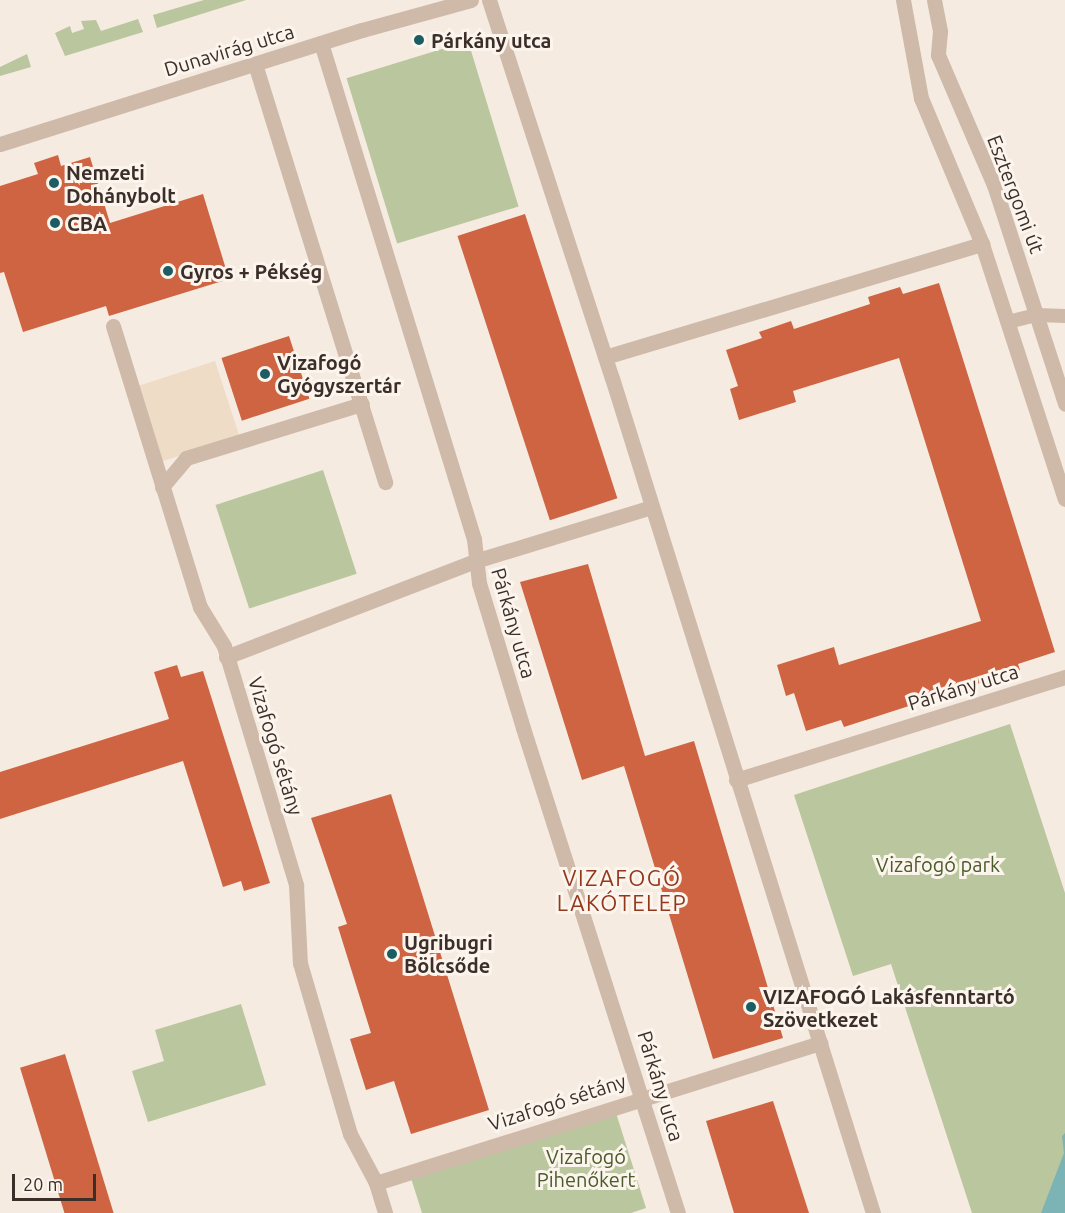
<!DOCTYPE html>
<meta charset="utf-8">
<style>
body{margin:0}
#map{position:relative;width:1065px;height:1213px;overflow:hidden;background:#f5ebe0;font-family:Ubuntu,sans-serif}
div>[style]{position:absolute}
.green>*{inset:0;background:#b9c69e;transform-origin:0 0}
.plaza>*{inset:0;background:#eedcc6;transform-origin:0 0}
.water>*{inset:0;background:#7cb3b5}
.building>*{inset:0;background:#cf6443;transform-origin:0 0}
.lane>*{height:14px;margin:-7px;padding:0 7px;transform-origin:7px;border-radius:7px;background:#cfbaaa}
.street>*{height:15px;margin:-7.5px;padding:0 7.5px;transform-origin:7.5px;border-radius:7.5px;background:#cfbaaa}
.dots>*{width:16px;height:16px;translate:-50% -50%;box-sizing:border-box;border:3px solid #fcf5ed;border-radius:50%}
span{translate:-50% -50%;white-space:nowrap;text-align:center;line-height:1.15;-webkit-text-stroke:6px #fcf5ed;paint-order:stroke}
.poi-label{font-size:20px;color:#3c2f2a;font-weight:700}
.left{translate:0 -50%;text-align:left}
.street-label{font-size:20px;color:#3c2f2a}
.park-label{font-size:20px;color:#4b5c2b}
.quarter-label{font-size:22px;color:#92371c;letter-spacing:1.5px}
.scale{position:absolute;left:12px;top:1174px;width:84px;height:27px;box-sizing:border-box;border:3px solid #3c2f2a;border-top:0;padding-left:8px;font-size:18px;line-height:21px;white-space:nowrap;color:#3c2f2a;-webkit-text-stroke:4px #fcf5ed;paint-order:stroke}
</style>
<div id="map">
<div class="green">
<div style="clip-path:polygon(204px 0,246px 0,157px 28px,153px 15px)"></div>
<div style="clip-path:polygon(138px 19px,143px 32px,65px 56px,55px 33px,70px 26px,72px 33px,84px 29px,81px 21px,96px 20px,101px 31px)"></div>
<div style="left:468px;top:41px;width:173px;height:127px;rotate:73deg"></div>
<div style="clip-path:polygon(27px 54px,31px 67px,0 76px,0 67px)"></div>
<div style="left:323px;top:470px;width:109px;height:113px;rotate:72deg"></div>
<div style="clip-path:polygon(1010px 724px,1065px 893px,1065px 1213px,972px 1213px,891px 964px,853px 976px,794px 795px)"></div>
<div style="clip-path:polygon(241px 1004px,266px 1085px,148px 1122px,132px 1071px,164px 1061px,155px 1030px)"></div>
<div style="clip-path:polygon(616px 1113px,646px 1208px,631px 1213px,422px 1213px,411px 1178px)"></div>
</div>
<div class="plaza">
<div style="left:215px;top:361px;width:79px;height:89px;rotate:72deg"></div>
</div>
<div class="water">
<div style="clip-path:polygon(1065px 1133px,1065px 1213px,1041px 1213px,1064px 1153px,1062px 1136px)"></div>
</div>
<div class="building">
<div style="clip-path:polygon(58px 155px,61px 166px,90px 157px,110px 223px,203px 194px,229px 279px,109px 316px,106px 306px,23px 332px,4px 272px,0 273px,0 186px,38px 174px,34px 163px)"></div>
<div style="left:525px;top:214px;width:299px;height:71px;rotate:72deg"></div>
<div style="clip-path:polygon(939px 283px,1055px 652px,1018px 664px,1020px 670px,844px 727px,841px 720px,806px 731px,794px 693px,786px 696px,777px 665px,834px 647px,839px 665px,981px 621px,899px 358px,793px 391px,796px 402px,739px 420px,730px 389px,738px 386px,726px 350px,762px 338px,759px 332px,791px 321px,794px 329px,870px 304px,868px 297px,900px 287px,903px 294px)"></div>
<div style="left:289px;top:336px;width:66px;height:71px;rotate:72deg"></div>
<div style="clip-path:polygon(588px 564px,645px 756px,694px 741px,783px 1038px,713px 1059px,624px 766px,582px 780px,520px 582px)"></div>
<div style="clip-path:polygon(177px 665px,181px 677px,203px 671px,270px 883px,244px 891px,241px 881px,223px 887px,183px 761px,0 819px,0 772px,169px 719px,154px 672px)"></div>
<div style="clip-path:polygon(391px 794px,489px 1110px,411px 1134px,394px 1081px,366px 1090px,350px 1039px,371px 1033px,338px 927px,347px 924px,311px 818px)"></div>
<div style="left:65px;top:1054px;width:167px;height:47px;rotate:73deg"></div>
<div style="clip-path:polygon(773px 1101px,809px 1213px,734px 1213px,706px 1121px)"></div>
</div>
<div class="lane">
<div style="left:1008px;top:322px;width:30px;rotate:-14deg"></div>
<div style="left:1037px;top:315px;width:28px;rotate:2deg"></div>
</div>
<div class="street">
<div style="left:489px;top:0;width:398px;rotate:72deg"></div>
<div style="left:612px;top:378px;width:875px;rotate:72.64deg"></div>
<div style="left:903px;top:0;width:100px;rotate:79.6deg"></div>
<div style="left:921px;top:98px;width:158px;rotate:67.3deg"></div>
<div style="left:982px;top:244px;width:268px;rotate:72deg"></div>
<div style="left:934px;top:0;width:32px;rotate:79deg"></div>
<div style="left:940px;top:31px;width:24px;rotate:95deg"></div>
<div style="left:938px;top:55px;width:142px;rotate:66.7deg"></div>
<div style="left:994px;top:185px;width:230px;rotate:72deg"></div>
<div style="left:321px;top:43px;width:519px;rotate:72.86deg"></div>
<div style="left:474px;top:539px;width:44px;rotate:83.5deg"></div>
<div style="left:479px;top:583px;width:152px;rotate:73.1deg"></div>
<div style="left:523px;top:728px;width:509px;rotate:72.28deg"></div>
<div style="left:255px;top:64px;width:438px;rotate:72.7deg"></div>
<div style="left:0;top:144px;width:380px;rotate:-17.5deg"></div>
<div style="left:362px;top:30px;width:113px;rotate:-15.4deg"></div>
<div style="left:113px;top:326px;width:294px;rotate:72.8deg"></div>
<div style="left:200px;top:607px;width:46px;rotate:58.4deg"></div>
<div style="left:224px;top:646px;width:250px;rotate:73.2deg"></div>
<div style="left:296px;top:885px;width:78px;rotate:87.1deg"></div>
<div style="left:300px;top:963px;width:178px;rotate:73.7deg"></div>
<div style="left:350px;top:1134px;width:55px;rotate:62deg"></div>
<div style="left:376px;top:1183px;width:31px;rotate:73deg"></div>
<div style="left:605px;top:357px;width:394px;rotate:-16.7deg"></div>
<div style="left:162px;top:487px;width:38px;rotate:-50deg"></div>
<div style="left:186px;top:458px;width:184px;rotate:-17.1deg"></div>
<div style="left:226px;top:657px;width:267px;rotate:-21.1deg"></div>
<div style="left:475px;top:561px;width:185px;rotate:-17deg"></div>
<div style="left:736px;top:780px;width:345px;rotate:-17.4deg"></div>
<div style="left:376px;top:1183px;width:466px;rotate:-17.5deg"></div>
</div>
<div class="dots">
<div style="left:419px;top:40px;background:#1b5d62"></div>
<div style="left:54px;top:183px;background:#1b5d62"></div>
<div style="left:55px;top:223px;background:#1b5d62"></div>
<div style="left:168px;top:271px;background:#1b5d62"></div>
<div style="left:265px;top:374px;background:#1b5d62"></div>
<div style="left:392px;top:954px;background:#1b5d62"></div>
<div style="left:751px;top:1007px;background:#1b5d62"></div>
</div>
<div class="poi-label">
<span class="left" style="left:431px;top:40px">Párkány utca</span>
<span class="left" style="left:66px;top:184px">Nemzeti<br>Dohánybolt</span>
<span class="left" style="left:67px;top:223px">CBA</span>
<span class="left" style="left:180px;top:271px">Gyros + Pékség</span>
<span class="left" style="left:277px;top:374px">Vizafogó<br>Gyógyszertár</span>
<span class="left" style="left:404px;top:954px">Ugribugri<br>Bölcsőde</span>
<span class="left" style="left:763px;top:1008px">VIZAFOGÓ Lakásfenntartó<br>Szövetkezet</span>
</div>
<div class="street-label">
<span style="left:229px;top:50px;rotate:-17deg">Dunavirág utca</span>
<span style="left:1016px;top:194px;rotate:69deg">Esztergomi út</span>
<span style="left:514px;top:623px;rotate:74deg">Párkány utca</span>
<span style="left:963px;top:687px;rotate:-17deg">Párkány utca</span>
<span style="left:276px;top:746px;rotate:73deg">Vizafogó sétány</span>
<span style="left:661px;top:1086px;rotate:73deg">Párkány utca</span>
<span style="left:557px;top:1102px;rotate:-18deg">Vizafogó sétány</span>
</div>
<div class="park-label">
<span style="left:938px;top:864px">Vizafogó park</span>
<span style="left:586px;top:1168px">Vizafogó<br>Pihenőkert</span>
</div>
<div class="quarter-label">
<span style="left:622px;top:890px">VIZAFOGÓ<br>LAKÓTELEP</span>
</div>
<div class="scale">20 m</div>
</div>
